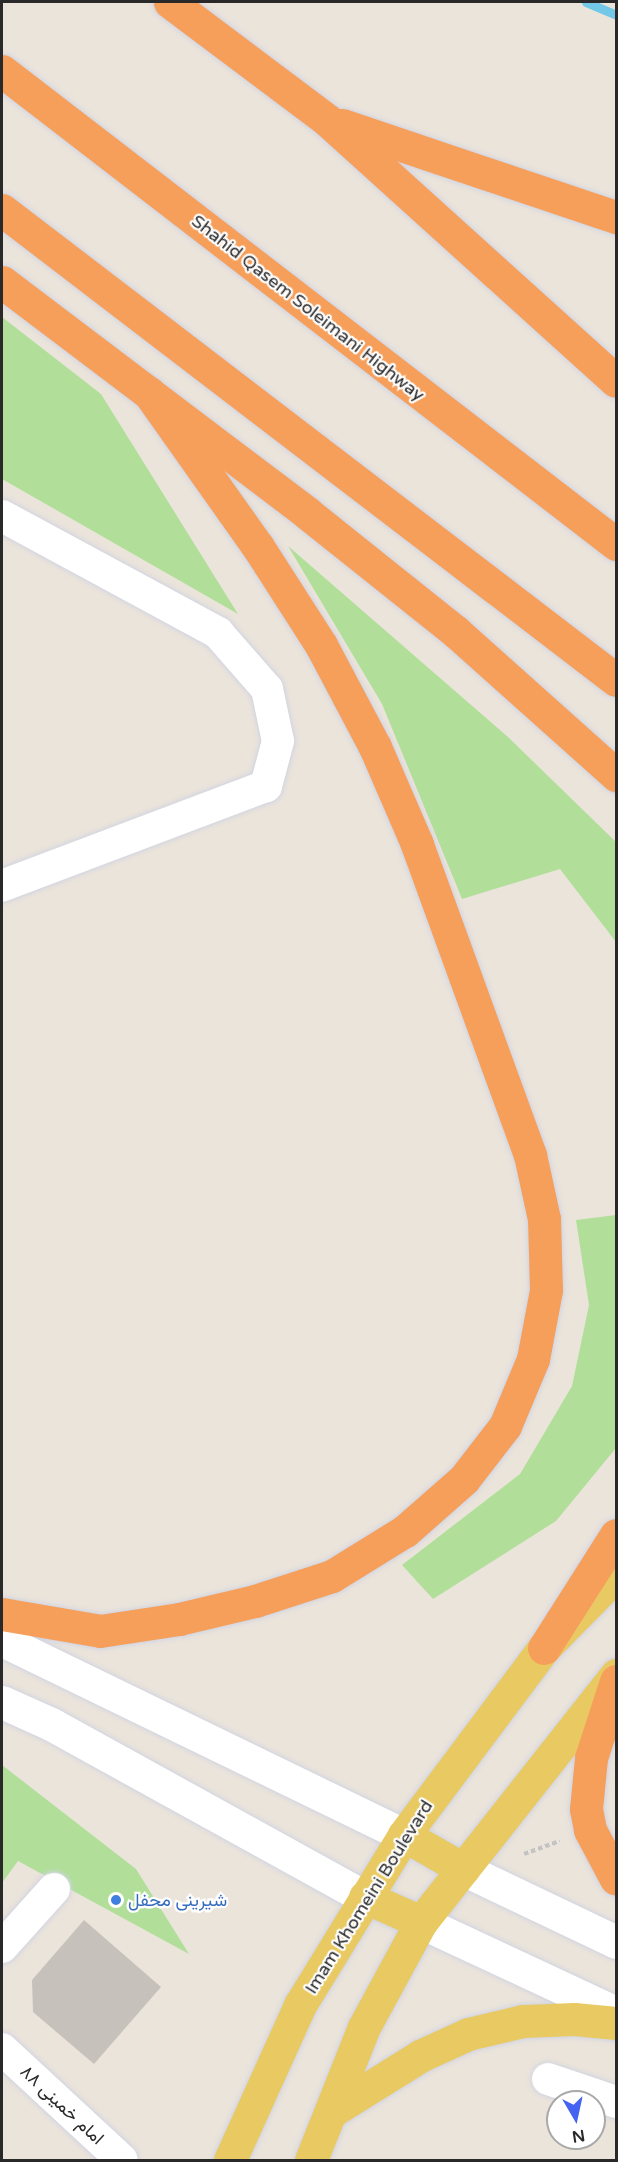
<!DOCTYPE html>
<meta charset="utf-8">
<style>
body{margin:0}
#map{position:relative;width:618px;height:2162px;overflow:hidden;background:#ebe4db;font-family:"Varela Round",Vazirmatn,sans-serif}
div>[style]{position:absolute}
.green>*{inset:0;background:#b1df9a}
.stream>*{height:9px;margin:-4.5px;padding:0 4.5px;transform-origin:4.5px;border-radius:4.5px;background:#73c8e8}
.building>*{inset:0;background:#c6c1bb}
.path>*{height:4px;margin-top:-2px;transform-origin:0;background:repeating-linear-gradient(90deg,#c3c3c3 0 4.5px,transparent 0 7.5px)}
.roads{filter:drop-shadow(0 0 2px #d1d4e1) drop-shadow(0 0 2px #d1d4e1)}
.street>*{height:32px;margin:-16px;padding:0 16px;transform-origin:16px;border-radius:16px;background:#fff}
.secondary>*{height:33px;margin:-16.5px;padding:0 16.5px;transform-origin:16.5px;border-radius:16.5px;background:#fff}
.primary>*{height:33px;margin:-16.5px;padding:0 16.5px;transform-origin:16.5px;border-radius:16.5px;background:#e9ca62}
.highway>*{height:33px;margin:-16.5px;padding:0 16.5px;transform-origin:16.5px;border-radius:16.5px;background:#f69f5b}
.dots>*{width:16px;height:16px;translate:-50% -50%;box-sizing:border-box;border:3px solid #fff;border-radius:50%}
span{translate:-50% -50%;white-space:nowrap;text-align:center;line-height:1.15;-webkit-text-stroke:4.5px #fff;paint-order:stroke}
.street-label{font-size:18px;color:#292929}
.shop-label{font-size:18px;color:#366cbe}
.left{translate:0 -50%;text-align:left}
.frame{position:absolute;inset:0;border:3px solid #292929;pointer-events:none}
.north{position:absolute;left:546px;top:2090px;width:60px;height:60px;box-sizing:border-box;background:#fff;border:2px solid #a9a9a9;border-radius:50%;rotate:171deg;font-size:16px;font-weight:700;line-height:24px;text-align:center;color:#292929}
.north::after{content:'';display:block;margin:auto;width:21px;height:27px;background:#4363f0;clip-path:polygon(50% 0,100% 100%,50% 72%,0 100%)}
</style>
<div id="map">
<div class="green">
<div style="clip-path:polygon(2px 317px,101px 394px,238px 614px,2px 479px)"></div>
<div style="clip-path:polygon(288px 546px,508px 737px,616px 842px,616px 942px,560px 869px,462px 899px,382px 704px)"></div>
<div style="clip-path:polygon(616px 1215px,616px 1448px,556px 1521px,433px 1599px,402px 1565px,520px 1474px,572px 1386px,589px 1305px,576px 1220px)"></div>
<div style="clip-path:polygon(2px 1765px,136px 1869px,189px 1954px,18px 1861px,2px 1883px)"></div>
</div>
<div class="stream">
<div style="left:586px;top:2px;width:33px;rotate:23deg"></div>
</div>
<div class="building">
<div style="clip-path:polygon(84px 1920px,161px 1987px,94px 2064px,33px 2012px,32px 1980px)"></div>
</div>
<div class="path">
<div style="left:524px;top:1854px;width:38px;rotate:-20deg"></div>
</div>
<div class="roads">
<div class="street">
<div style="left:2px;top:516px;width:246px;rotate:28.4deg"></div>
<div style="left:218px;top:633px;width:74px;rotate:48.8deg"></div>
<div style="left:267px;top:689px;width:53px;rotate:78.1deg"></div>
<div style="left:278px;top:741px;width:47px;rotate:104.9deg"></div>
<div style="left:266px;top:786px;width:282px;rotate:159.3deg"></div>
<div style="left:2px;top:1947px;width:78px;rotate:-48.1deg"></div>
<div style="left:2px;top:2049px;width:163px;rotate:42.8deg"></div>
<div style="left:548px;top:2079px;width:72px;rotate:18.7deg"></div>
</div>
<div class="secondary">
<div style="left:2px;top:1640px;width:447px;rotate:25.9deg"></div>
<div style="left:2px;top:1702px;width:54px;rotate:24.2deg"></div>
<div style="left:51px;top:1724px;width:359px;rotate:28.9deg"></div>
<div style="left:463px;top:1869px;width:170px;rotate:25.5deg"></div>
<div style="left:421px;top:1922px;width:215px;rotate:25deg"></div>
</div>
<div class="primary">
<div style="left:404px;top:1835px;width:68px;rotate:30deg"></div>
<div style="left:365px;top:1897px;width:61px;rotate:24.1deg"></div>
<div style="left:332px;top:2111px;width:104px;rotate:-32deg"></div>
<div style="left:420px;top:2056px;width:53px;rotate:-24.6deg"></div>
<div style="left:468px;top:2034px;width:57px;rotate:-13.3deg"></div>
<div style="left:523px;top:2021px;width:51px;rotate:-2.2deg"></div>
<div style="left:574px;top:2019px;width:42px;rotate:5.4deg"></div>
<div style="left:230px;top:2160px;width:170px;rotate:-65.7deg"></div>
<div style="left:300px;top:2005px;width:199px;rotate:-58.5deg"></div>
<div style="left:404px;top:1835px;width:234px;rotate:-53.2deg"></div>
<div style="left:544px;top:1648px;width:103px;rotate:-45.4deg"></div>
<div style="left:311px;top:2160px;width:143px;rotate:-68.3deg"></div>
<div style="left:364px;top:2027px;width:119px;rotate:-61.5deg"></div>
<div style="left:421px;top:1922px;width:315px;rotate:-51.7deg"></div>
</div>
<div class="highway">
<div style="left:170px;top:2px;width:196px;rotate:36.9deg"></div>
<div style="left:327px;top:120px;width:389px;rotate:42.1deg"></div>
<div style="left:2px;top:71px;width:775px;rotate:37.61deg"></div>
<div style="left:342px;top:125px;width:289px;rotate:18.6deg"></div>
<div style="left:2px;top:210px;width:773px;rotate:37.43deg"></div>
<div style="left:2px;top:282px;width:383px;rotate:37.1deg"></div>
<div style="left:307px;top:513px;width:191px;rotate:38.6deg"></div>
<div style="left:456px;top:632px;width:215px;rotate:41.8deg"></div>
<div style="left:2px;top:1614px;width:99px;rotate:9.8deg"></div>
<div style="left:100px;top:1631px;width:80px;rotate:-8.6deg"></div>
<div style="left:179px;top:1619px;width:78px;rotate:-13.3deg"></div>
<div style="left:255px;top:1601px;width:81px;rotate:-18deg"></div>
<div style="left:332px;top:1576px;width:86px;rotate:-31.7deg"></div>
<div style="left:405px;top:1531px;width:79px;rotate:-41.4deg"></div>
<div style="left:464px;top:1479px;width:67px;rotate:-52.3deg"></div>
<div style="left:505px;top:1426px;width:73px;rotate:-67.3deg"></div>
<div style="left:533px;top:1359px;width:70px;rotate:-79.3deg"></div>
<div style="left:546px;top:1290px;width:71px;rotate:-91.6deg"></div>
<div style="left:544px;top:1219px;width:66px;rotate:-102.3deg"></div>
<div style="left:530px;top:1155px;width:331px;rotate:-110deg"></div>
<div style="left:417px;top:844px;width:106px;rotate:-113.4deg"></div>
<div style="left:375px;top:747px;width:115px;rotate:-117.9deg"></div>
<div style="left:321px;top:645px;width:117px;rotate:-122.7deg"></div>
<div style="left:258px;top:547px;width:189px;rotate:-125.3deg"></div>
<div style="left:544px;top:1648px;width:134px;rotate:-57.5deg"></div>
<div style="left:616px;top:1681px;width:81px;rotate:108deg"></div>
<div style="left:591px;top:1758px;width:51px;rotate:95.6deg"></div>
<div style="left:586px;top:1809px;width:21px;rotate:79deg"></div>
<div style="left:590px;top:1830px;width:55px;rotate:62deg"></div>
</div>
</div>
<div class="dots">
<div style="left:116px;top:1900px;background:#3f7fe0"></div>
</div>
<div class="street-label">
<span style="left:308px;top:308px;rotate:38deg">Shahid Qasem Soleimani Highway</span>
<span style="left:369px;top:1897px;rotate:-58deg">Imam Khomeini Boulevard</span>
<span style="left:62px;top:2105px;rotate:43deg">امام خمینی ۸۸</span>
</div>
<div class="shop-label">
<span class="left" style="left:128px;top:1900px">شیرینی محفل</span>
</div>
<div class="frame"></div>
<div class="north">N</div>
</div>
